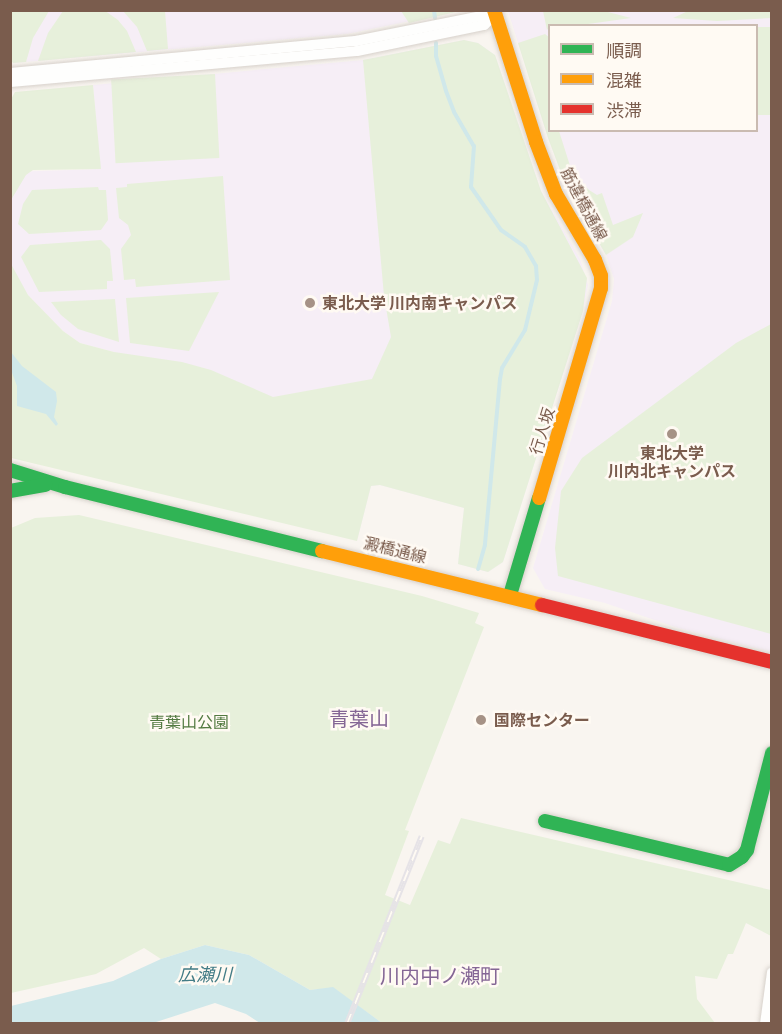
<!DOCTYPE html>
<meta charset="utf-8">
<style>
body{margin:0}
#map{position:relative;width:782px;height:1034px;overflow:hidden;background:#f9f5f0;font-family:"PT Sans Narrow","Noto Sans JP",sans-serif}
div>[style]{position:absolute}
.education>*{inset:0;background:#f6eef6}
.green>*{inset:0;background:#e7f0db;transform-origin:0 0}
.water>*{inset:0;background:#d0e8ea}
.stream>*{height:4px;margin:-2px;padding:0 2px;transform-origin:2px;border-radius:2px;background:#d0e8ea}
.roads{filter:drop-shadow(0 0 2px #d7d1cb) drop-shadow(0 0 2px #d7d1cb)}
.street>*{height:10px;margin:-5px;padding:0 5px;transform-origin:5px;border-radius:5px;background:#fefefd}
.fast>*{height:14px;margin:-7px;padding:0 7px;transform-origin:7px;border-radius:7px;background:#30b455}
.slow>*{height:14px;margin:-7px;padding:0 7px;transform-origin:7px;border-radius:7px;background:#ff9f0a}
.jam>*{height:14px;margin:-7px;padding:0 7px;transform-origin:7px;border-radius:7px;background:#e5322d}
.rail>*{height:6px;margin-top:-3px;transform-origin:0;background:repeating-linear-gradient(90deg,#fffaf3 0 11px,#e6e3e7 0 22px);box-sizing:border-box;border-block:2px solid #e6e3e7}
.dots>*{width:16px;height:16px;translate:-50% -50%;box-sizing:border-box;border:3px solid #fffaf3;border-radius:50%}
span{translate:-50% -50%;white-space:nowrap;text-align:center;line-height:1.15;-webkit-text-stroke:5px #fffaf3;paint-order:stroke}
.street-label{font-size:16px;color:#7a5c4d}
.poi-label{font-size:16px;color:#7a5c4d;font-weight:700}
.left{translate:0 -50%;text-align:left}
.park-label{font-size:16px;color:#537a41}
.water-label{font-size:18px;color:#437c86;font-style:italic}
.quarter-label{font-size:20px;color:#846695}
.frame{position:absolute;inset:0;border:12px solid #7a5c4d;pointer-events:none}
.legend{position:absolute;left:548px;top:24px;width:210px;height:108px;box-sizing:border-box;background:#fffaf3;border:2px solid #cabbb1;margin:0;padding:8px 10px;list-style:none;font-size:18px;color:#7a5c4d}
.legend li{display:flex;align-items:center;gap:12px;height:30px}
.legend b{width:30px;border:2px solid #cabbb1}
</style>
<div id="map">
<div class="education">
<div style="clip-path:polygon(11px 11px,460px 11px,347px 34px,13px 63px)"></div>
<div style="clip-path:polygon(evenodd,508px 11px,771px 11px,771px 652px,678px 628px,605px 603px,545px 589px,533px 568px,612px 301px,614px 279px,606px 255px,566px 186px,548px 138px,508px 11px,550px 26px,756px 26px,756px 130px,550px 130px,550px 26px)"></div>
<div style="clip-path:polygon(464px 40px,478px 43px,495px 55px,541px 191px,580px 259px,588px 285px,583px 311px,503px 562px,488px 572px,458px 564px,464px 508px,380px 485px,371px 486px,357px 541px,114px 352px,80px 343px,63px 331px,28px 295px,17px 277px,11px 277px,10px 172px,100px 169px,93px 85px,363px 60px)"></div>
</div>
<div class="green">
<div style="clip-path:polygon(11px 10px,49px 11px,33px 38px,26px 62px,13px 63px,11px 60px)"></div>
<div style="clip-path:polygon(104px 10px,118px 20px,127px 31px,136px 52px,38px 61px,48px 33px,63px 11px)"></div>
<div style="clip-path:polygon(123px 11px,165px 11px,168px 49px,147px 51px,137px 27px)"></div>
<div style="clip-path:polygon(401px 11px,460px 11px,409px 23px)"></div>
<div style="clip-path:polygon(543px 11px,604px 11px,631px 18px,581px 25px,550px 26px,547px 30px)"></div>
<div style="clip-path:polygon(688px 11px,771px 11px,771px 18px,717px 21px,673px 18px)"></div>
<div style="left:771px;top:27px;width:88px;height:14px;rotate:90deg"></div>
<div style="clip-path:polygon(545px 34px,550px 38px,550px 130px,559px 131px,572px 172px,589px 190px,597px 195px,602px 193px,613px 225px,643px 213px,633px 237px,606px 255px,566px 186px,548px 138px,518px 43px)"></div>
<div style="clip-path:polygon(464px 40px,478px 43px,495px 55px,541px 191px,587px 278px,583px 311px,503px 562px,488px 572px,458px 564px,464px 508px,380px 485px,371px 486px,357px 541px,11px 458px,10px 262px,28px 295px,63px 331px,80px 343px,114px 352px,182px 362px,211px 370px,273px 397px,372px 379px,391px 337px,384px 296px,363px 60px)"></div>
<div style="left:215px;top:74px;width:84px;height:104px;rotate:87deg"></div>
<div style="clip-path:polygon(93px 85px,101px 169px,33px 170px,26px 175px,11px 200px,10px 101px,15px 92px)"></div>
<div style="clip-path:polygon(223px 176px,230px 280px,136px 287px,135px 279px,124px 280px,121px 249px,131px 235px,128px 225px,119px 218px,116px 188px,127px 187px,127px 184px)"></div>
<div style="clip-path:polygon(98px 187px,99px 190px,106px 190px,108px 220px,101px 230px,29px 234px,18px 224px,23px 204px,32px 190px)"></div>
<div style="clip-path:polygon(101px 240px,110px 249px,113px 281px,107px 281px,107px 289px,39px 292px,21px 257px,30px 245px)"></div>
<div style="clip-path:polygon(219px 292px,189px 351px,130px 343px,126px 298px)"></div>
<div style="clip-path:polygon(115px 299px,119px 342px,78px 329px,61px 315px,51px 302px)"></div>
<div style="clip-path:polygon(771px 324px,771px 634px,558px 576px,555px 548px,561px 491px,582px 458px,736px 343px)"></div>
<div style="clip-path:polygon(79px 515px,422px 596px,479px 613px,475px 623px,484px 627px,405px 830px,409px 831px,385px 895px,410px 905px,438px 840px,450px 844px,461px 818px,771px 890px,771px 936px,746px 923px,733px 954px,728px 954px,717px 979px,695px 976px,697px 999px,715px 1023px,382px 1023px,333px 988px,310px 990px,249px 955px,205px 945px,161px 959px,144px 948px,96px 974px,11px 993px,11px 528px,35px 518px)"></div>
</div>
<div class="water">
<div style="clip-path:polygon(11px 352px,22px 366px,56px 392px,57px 401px,54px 417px,58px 424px,56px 426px,46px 414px,17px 406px,17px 386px,11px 370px)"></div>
<div style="clip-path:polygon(205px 945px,249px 955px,310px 990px,333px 987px,382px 1023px,260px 1023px,246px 1014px,215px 1003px,153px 1023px,11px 1023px,11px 1006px,113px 981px,161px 959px)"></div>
</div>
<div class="stream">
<div style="left:434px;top:10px;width:8px;rotate:83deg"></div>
<div style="left:436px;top:43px;width:13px;rotate:90deg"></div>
<div style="left:436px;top:56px;width:36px;rotate:74deg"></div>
<div style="left:446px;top:91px;width:22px;rotate:69deg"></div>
<div style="left:454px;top:112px;width:39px;rotate:60deg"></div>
<div style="left:474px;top:146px;width:41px;rotate:94.2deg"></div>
<div style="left:471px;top:187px;width:52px;rotate:55.1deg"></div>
<div style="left:501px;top:230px;width:29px;rotate:35deg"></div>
<div style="left:525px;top:247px;width:22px;rotate:60deg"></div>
<div style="left:536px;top:266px;width:14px;rotate:86deg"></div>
<div style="left:537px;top:280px;width:51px;rotate:103.5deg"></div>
<div style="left:525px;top:330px;width:44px;rotate:121.2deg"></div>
<div style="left:502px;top:368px;width:11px;rotate:100deg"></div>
<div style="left:500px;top:379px;width:167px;rotate:95.2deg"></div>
<div style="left:485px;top:545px;width:25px;rotate:106deg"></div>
</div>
<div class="roads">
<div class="street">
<div style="left:10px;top:73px;width:347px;rotate:-5.3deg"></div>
<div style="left:356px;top:41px;width:127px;rotate:-11.3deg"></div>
<div style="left:481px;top:16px;width:14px;rotate:-4deg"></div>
<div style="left:10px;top:82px;width:348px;rotate:-5.1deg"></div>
<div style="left:357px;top:51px;width:130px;rotate:-11.6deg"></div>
<div style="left:484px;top:25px;width:15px;rotate:-42deg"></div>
<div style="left:765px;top:1024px;width:52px;rotate:-82.3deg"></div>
</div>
<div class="fast">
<div style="left:10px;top:470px;width:58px;rotate:17.2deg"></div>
<div style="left:65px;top:487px;width:265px;rotate:14deg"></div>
<div style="left:10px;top:491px;width:36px;rotate:-10deg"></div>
<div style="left:510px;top:595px;width:101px;rotate:-73.4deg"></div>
<div style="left:545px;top:821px;width:189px;rotate:13.4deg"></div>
<div style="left:729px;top:865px;width:15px;rotate:-32deg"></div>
<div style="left:742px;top:857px;width:9px;rotate:-54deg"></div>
<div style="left:747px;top:850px;width:100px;rotate:-75.5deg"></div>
</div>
<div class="slow">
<div style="left:494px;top:10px;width:139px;rotate:72.3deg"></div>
<div style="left:536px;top:142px;width:56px;rotate:69deg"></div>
<div style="left:556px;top:194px;width:77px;rotate:59.4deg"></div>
<div style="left:595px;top:260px;width:17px;rotate:69deg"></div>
<div style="left:601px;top:276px;width:12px;rotate:90deg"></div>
<div style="left:601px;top:288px;width:219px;rotate:106.4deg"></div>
<div style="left:322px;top:551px;width:227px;rotate:13.8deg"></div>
</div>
<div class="jam">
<div style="left:542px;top:605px;width:237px;rotate:13.9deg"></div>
</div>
</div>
<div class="rail">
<div style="left:347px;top:1024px;width:202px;rotate:-68.3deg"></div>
</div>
<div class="dots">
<div style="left:310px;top:303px;background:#a69286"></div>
<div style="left:672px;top:434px;background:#a69286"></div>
<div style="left:481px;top:720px;background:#a69286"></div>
</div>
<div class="street-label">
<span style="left:584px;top:204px;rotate:62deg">筋違橋通線</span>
<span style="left:542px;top:431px;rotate:-73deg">行人坂</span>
<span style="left:395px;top:550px;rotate:14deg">澱橋通線</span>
</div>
<div class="poi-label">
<span class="left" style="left:322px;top:303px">東北大学 川内南キャンパス</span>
<span style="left:672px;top:462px">東北大学<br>川内北キャンパス</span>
<span class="left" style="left:494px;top:720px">国際センター</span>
</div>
<div class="park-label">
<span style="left:189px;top:722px">青葉山公園</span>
</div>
<div class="water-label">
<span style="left:205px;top:975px">広瀬川</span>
</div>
<div class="quarter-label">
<span style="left:359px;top:719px">青葉山</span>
<span style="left:440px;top:976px">川内中ノ瀬町</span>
</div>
<div class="frame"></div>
<ul class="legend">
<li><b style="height:8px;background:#30b455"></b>順調</li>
<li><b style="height:8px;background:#ff9f0a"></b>混雑</li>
<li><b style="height:8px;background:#e5322d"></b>渋滞</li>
</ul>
</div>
